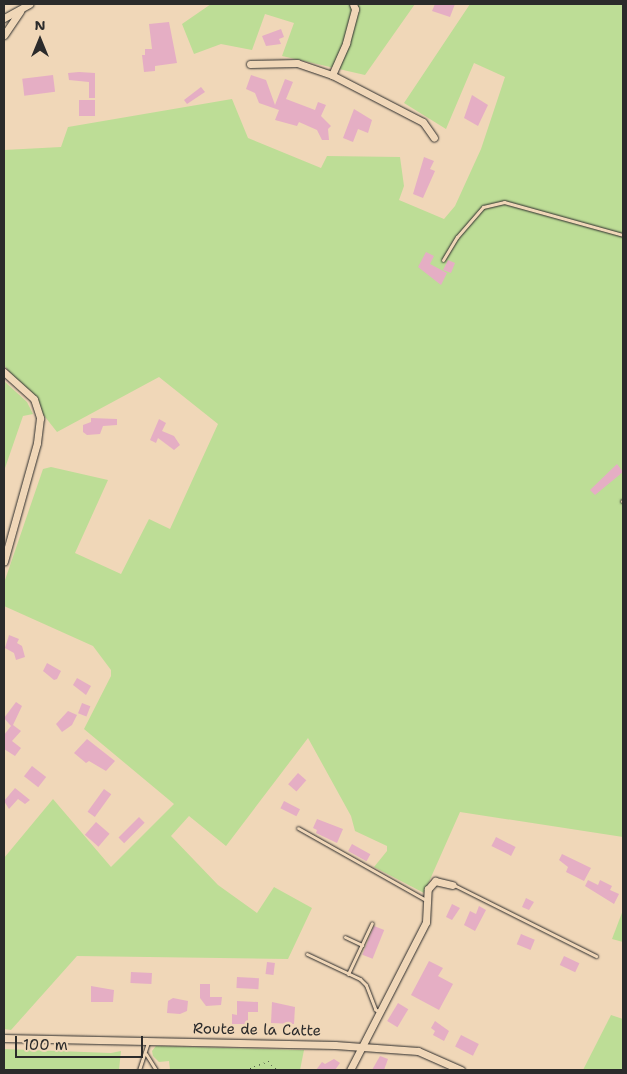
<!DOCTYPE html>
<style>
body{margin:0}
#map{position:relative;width:627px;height:1074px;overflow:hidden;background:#f0d7b8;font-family:"Shantell Sans",sans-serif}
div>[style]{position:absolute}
.green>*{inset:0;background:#bddd96}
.building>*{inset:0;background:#e5aec4;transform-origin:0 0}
.path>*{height:1px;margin-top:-0.5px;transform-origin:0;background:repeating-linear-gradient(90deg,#2b2b2b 0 1px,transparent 0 5px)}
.roads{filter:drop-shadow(0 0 1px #2b2b2b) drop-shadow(0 0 1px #2b2b2b)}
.lane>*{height:3px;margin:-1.5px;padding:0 1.5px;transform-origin:1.5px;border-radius:1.5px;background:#f0d7b8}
.street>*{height:7px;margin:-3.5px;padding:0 3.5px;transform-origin:3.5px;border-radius:3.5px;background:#f0d7b8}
span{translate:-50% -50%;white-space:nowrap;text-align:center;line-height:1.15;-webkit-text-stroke:5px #f0d7b8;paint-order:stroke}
.street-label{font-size:15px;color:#2b2b2b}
.frame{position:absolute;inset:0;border:5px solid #2b2b2b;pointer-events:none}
.north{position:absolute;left:15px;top:15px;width:50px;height:50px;-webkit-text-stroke:4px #f0d7b8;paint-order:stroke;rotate:0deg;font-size:14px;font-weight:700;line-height:20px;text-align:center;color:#2b2b2b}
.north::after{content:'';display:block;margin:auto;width:18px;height:22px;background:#2b2b2b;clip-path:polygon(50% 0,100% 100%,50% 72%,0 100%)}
.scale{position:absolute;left:15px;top:1036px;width:128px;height:22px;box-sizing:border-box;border:2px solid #2b2b2b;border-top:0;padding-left:6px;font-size:15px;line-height:18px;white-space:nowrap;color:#2b2b2b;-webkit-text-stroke:4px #f0d7b8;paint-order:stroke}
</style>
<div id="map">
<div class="green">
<div style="clip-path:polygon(211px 4px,415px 4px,365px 75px,282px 56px,294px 23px,265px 14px,252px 50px,221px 44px,194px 54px,182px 24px)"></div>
<div style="clip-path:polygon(470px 4px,623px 4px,623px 837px,460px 812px,424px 893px,374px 867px,387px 851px,387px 846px,355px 831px,351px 816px,308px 738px,226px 846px,189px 816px,171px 836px,218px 885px,257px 913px,274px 887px,312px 908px,288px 959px,77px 956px,11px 1030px,4px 1029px,4px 858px,53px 799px,111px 867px,174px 804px,84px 729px,111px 676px,111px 670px,93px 646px,4px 606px,4px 583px,43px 469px,51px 467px,108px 480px,75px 553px,121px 574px,149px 519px,170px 529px,218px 424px,159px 377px,57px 432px,4px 365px,4px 150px,61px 147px,68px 127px,232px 99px,248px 138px,321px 168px,327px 156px,400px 157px,404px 186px,399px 200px,444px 219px,455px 206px,481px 149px,505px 77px,474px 63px,446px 129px,404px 103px)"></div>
<div style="clip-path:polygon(4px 381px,27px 402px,33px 414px,23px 416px,4px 471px)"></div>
<div style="clip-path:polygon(623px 910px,623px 942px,612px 939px)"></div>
<div style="clip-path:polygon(611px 1015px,623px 1019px,623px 1070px,583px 1070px)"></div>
<div style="clip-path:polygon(156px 1046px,300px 1050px,304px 1050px,300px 1070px,170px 1070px,169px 1061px,159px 1062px,153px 1056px,152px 1051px)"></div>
<div style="clip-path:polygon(4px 1049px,111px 1053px,121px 1051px,119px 1070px,4px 1070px)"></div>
</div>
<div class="building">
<div style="clip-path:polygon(435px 4px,455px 4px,450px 17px,432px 11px)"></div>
<div style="clip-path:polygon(169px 22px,177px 63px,155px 66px,155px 71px,144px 72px,142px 55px,145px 55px,145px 49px,152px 49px,149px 24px)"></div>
<div style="clip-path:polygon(281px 29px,284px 37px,279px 39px,281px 44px,266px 46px,262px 36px)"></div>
<div style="clip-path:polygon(79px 72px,95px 73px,95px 98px,89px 98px,89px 82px,69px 80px,68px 73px)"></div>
<div style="left:53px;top:75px;width:17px;height:31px;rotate:83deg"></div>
<div style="clip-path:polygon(251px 75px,266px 80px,275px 105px,285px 79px,293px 82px,286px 99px,315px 110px,318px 102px,326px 105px,321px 116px,331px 126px,328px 129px,329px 140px,322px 140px,317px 130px,299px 122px,297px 126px,275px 120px,279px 110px,259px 103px,255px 93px,246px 89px)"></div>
<div style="clip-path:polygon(201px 87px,205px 92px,187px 104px,184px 100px)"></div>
<div style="clip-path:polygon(472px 95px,488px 105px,478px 126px,464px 118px)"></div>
<div style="left:95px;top:100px;width:16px;height:16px;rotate:90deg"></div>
<div style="clip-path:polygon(354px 109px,372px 120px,368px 133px,358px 129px,353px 142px,343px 138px)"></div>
<div style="clip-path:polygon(424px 157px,434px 161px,430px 169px,435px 171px,423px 198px,413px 194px)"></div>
<div style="clip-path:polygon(426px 252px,434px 256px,430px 264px,447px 273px,441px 285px,418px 267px)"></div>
<div style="clip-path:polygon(448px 260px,455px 263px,451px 273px,443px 270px)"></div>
<div style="clip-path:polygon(91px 418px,117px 419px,117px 425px,103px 426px,100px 434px,87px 435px,83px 432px,83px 425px,91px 422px)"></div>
<div style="clip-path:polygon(159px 419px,166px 423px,162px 431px,174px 436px,180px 445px,174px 450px,158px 438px,156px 443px,150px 440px)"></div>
<div style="clip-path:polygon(617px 464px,623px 472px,595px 495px,590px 490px)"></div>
<div style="clip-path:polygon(9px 635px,19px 639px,17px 643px,22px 646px,25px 657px,16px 660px,14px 653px,5px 648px)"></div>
<div style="clip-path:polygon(47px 663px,61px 671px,57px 679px,54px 680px,43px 671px)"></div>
<div style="clip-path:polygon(77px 678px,91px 686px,86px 695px,73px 685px)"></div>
<div style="clip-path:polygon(16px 702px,22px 706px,13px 725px,21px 731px,12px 741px,21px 748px,15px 756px,4px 749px,4px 735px,11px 726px,4px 718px)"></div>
<div style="left:82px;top:703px;width:9px;height:11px;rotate:21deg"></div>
<div style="clip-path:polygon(68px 711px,77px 715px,72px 725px,62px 732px,56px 724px)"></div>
<div style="clip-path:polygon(87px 739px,115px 761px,106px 771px,89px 761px,86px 763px,74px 753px)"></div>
<div style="left:32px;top:766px;width:18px;height:13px;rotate:38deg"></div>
<div style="left:298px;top:773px;width:11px;height:15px;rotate:41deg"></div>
<div style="clip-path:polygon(15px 788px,30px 800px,25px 804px,18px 799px,9px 809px,4px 801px)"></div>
<div style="left:104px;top:789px;width:9px;height:28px;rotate:36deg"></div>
<div style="left:284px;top:801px;width:18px;height:8px;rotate:27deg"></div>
<div style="left:139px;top:817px;width:8px;height:29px;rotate:45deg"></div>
<div style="clip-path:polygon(317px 819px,343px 829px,337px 843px,316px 833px,317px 830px,313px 828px)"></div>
<div style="left:96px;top:822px;width:18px;height:17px;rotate:41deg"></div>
<div style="left:496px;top:837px;width:22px;height:10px;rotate:27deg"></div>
<div style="left:352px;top:844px;width:21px;height:8px;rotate:29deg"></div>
<div style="clip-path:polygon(562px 854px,591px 868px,584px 881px,566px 872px,568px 867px,559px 860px)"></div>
<div style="clip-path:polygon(588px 880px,598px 885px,600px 880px,612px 886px,610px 890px,619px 894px,614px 904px,585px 886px)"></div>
<div style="clip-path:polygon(526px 898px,534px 902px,529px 910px,522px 907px)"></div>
<div style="clip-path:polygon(452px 904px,460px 908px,452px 920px,446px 917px)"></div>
<div style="clip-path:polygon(479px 906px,486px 910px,475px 931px,464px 925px,470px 911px,476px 914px)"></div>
<div style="left:374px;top:926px;width:11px;height:31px;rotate:22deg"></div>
<div style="left:521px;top:934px;width:15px;height:11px;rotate:23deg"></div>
<div style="left:564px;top:956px;width:17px;height:10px;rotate:25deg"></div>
<div style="clip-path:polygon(429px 961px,443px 968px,438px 976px,453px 984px,439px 1010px,411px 995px)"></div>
<div style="left:267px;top:962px;width:8px;height:12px;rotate:7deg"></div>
<div style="left:131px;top:972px;width:21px;height:11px;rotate:3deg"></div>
<div style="left:237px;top:977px;width:22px;height:11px;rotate:3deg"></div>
<div style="clip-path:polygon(200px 984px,210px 984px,210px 997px,222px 997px,221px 1005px,206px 1006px,200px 998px)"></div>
<div style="clip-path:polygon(91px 986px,114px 990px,113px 1002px,91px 1002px)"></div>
<div style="clip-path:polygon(173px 998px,188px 1001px,187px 1011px,180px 1014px,167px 1013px,168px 1001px)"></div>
<div style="clip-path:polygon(237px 1001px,258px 1002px,258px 1012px,248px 1012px,248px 1024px,232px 1024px,232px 1014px,237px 1015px)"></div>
<div style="clip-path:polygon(272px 1002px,295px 1007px,294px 1024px,271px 1023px)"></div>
<div style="left:398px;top:1003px;width:12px;height:21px;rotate:31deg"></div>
<div style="clip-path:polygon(435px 1021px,449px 1031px,444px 1041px,433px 1035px,435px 1031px,431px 1028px)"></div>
<div style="left:461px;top:1035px;width:20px;height:13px;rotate:27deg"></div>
<div style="clip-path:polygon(380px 1056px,388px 1059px,384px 1070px,372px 1070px)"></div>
<div style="clip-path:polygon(334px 1059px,340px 1063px,335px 1070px,316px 1070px,322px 1062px,325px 1064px)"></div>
</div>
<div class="path">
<div style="left:200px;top:1070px;width:10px"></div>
<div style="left:245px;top:1070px;width:25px;rotate:-21deg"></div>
<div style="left:268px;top:1061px;width:13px;rotate:45deg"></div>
</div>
<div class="roads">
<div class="lane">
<div style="left:443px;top:260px;width:27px;rotate:-59deg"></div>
<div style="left:457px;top:237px;width:40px;rotate:-49deg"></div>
<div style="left:483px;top:207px;width:22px;rotate:-13deg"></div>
<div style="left:504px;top:202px;width:123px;rotate:15.5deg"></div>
<div style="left:622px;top:501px;width:1px"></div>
<div style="left:298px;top:828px;width:147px;rotate:29.4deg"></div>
<div style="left:454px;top:885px;width:159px;rotate:26.6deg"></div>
<div style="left:345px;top:937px;width:19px;rotate:25deg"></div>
<div style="left:307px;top:954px;width:59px;rotate:25.3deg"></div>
<div style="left:360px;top:979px;width:8px;rotate:45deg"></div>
<div style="left:366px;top:985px;width:26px;rotate:69deg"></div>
<div style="left:375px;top:1009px;width:6px;rotate:39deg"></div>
<div style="left:348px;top:974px;width:56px;rotate:-64.8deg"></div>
<div style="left:146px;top:1054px;width:19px;rotate:58deg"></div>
<div style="left:139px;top:1070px;width:28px;rotate:-72deg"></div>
</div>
<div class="street">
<div style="left:4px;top:18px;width:29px;rotate:-29deg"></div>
<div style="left:4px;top:35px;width:29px;rotate:-56deg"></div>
<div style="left:250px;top:64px;width:47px;rotate:-1.2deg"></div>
<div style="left:297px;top:63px;width:37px;rotate:19deg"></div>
<div style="left:332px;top:75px;width:102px;rotate:27.3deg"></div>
<div style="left:423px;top:122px;width:19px;rotate:55deg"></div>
<div style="left:332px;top:75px;width:35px;rotate:-66deg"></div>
<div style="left:346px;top:43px;width:35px;rotate:-75deg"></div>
<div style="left:355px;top:9px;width:5px;rotate:-112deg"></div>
<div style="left:4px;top:372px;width:40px;rotate:42deg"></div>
<div style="left:34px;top:399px;width:20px;rotate:72deg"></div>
<div style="left:40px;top:418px;width:25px;rotate:97deg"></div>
<div style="left:37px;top:443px;width:123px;rotate:105.6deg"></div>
<div style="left:4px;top:1038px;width:331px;rotate:1.2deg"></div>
<div style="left:335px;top:1045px;width:83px;rotate:4.1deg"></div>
<div style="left:418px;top:1051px;width:47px;rotate:23.8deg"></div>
<div style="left:350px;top:1070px;width:166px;rotate:-62.8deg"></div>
<div style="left:426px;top:922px;width:33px;rotate:-87deg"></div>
<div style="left:428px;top:889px;width:11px;rotate:-49deg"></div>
<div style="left:435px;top:881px;width:18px;rotate:13deg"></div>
</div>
</div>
<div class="street-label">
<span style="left:257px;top:1030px;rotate:1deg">Route de la Catte</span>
</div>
<div class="frame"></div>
<div class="north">N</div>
<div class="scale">100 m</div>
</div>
